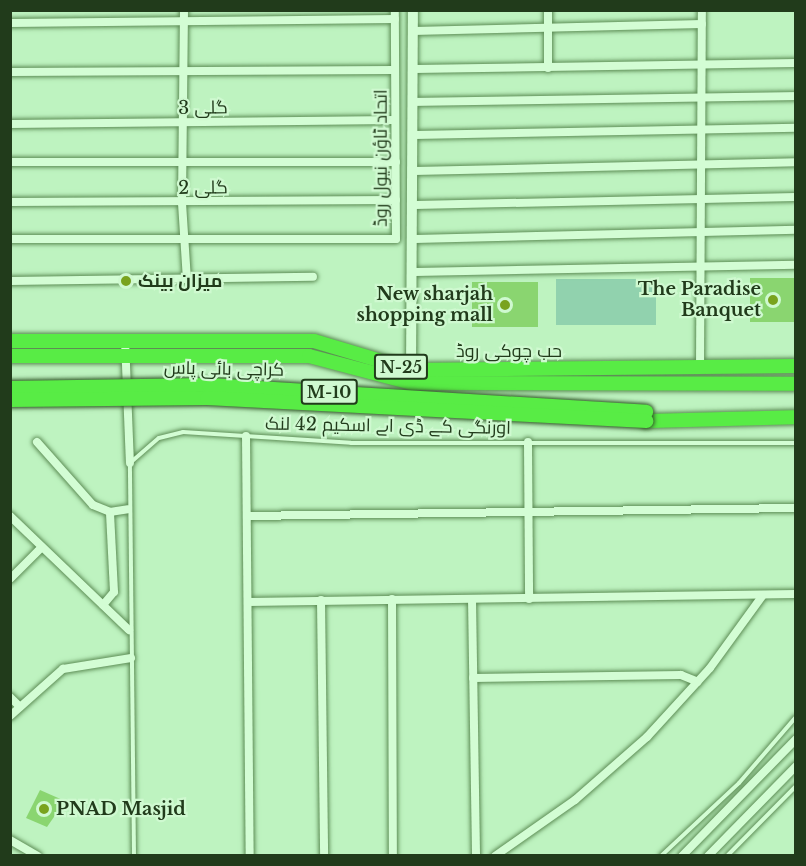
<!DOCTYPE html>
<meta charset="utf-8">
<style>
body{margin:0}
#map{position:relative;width:806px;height:866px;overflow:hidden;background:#bef3c0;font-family:"Libre Baskerville",Cairo,serif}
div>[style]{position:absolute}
.green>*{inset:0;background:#91d2ae;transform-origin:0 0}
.building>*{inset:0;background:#8ad570;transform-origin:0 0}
.roads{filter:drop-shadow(0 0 2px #5d8d55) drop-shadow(0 0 2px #5d8d55)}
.lane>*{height:4px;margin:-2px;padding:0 2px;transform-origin:2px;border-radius:2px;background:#d3fdd4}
.street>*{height:8px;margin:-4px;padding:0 4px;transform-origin:4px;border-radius:4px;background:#d3fdd4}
.secondary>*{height:10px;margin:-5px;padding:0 5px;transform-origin:5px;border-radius:5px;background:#d3fdd4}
.highway>*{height:14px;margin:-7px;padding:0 7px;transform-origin:7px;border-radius:7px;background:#58ec45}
.bridges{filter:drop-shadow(0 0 2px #345a2a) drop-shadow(0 0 2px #345a2a)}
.highway-bridge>*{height:14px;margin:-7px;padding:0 7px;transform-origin:7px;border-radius:7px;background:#58ec45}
.dots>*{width:16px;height:16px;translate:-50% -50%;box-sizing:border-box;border:3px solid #cff9d0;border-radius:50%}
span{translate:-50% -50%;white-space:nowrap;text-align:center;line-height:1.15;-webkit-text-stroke:4.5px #cff9d0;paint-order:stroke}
.shield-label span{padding:2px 4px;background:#cff9d0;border:2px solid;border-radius:4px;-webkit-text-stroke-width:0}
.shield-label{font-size:16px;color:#213b1b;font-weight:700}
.street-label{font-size:18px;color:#213b1b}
.poi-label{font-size:18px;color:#213b1b;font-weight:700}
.left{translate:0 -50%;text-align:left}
.right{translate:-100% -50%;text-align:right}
.frame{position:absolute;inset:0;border:12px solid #213b1b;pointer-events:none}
</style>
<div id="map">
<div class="green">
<div style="left:656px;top:279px;width:46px;height:100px;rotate:90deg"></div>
</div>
<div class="building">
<div style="left:796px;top:278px;width:44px;height:46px;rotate:90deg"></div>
<div style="left:472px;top:282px;width:66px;height:45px"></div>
<div style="clip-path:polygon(40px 790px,65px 801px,47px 827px,26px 818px)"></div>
</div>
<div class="roads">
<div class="lane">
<div style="left:134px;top:856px;width:393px;rotate:-90.6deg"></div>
<div style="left:130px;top:463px;width:38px;rotate:-41deg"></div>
<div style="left:159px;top:438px;width:25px;rotate:-14deg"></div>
<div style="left:183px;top:432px;width:168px;rotate:3.7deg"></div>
<div style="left:351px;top:443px;width:445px"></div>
<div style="left:661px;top:856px;width:107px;rotate:-43.1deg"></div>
<div style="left:739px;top:783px;width:87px;rotate:-49.2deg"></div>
<div style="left:727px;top:856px;width:98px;rotate:-45.4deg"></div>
</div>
<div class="street">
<div style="left:184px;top:10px;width:193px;rotate:90.6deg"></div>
<div style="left:182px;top:203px;width:77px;rotate:86.3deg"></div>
<div style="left:10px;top:23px;width:385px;rotate:-0.6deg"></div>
<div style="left:413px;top:31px;width:289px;rotate:-1.4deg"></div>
<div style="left:548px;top:68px;width:58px;rotate:-90deg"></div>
<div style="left:414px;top:69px;width:382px;rotate:-0.9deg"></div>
<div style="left:10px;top:72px;width:385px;rotate:-0.3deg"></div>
<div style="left:414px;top:102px;width:382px;rotate:-0.9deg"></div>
<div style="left:10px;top:124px;width:385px;rotate:-0.6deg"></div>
<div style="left:415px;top:135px;width:381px;rotate:-1.1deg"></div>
<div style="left:10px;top:162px;width:386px"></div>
<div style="left:414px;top:171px;width:382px;rotate:-1.3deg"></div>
<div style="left:10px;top:202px;width:386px;rotate:-0.3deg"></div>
<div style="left:415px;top:205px;width:381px;rotate:-1.2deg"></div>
<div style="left:10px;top:239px;width:386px"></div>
<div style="left:396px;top:239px;width:229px;rotate:-90.3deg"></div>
<div style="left:415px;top:239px;width:381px;rotate:-1.4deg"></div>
<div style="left:415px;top:272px;width:381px;rotate:-1.1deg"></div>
<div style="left:10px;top:281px;width:303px;rotate:-0.8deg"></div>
<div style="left:125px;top:340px;width:123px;rotate:87.7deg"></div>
<div style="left:700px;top:368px;width:358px;rotate:-89.7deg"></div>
<div style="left:246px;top:436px;width:420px;rotate:89.5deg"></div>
<div style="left:37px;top:442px;width:84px;rotate:48.4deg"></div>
<div style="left:93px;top:505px;width:18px;rotate:22deg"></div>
<div style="left:110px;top:512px;width:18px;rotate:-9deg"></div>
<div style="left:528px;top:442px;width:157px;rotate:89.6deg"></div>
<div style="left:10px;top:516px;width:165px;rotate:43.8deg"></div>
<div style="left:248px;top:516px;width:548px;rotate:-0.84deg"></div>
<div style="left:10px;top:579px;width:45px;rotate:-45deg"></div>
<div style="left:392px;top:599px;width:257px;rotate:89.8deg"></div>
<div style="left:472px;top:599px;width:257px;rotate:89.1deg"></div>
<div style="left:321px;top:600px;width:256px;rotate:89.3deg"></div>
<div style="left:248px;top:602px;width:548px;rotate:-0.84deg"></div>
<div style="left:103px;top:605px;width:17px;rotate:-50deg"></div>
<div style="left:114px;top:592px;width:80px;rotate:-92.9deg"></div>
<div style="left:473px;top:678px;width:208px;rotate:-0.8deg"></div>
<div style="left:681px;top:675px;width:18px;rotate:22deg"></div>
<div style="left:10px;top:697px;width:14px;rotate:45deg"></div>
<div style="left:10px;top:716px;width:71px;rotate:-41.6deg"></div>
<div style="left:63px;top:669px;width:69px;rotate:-9.2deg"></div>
<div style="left:10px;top:840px;width:32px;rotate:30deg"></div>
<div style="left:495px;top:856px;width:98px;rotate:-35deg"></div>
<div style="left:575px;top:800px;width:96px;rotate:-41.2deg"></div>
<div style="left:647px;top:737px;width:93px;rotate:-47.6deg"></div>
<div style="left:710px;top:668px;width:90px;rotate:-54deg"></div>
<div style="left:682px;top:856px;width:163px;rotate:-45.7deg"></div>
<div style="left:708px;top:856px;width:126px;rotate:-45.6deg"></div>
</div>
<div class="secondary">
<div style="left:411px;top:376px;width:366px;rotate:-89.7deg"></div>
</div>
<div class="highway">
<div style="left:10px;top:341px;width:304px"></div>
<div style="left:314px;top:341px;width:101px;rotate:16.6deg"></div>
<div style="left:411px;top:370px;width:385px;rotate:-0.6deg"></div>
<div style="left:10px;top:356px;width:299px"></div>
<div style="left:309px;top:356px;width:106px;rotate:14.7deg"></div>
<div style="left:412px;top:383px;width:384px;rotate:0.1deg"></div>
<div style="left:646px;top:421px;width:150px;rotate:-1.5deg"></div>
</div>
</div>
<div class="bridges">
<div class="highway-bridge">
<div style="left:10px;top:388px;width:199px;rotate:-0.9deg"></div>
<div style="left:209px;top:385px;width:438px;rotate:3.5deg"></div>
<div style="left:10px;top:400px;width:197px;rotate:-0.6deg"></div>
<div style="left:207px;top:398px;width:440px;rotate:3deg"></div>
</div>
</div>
<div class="dots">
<div style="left:126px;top:281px;background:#79a31e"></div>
<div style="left:773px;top:300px;background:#79a31e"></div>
<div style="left:505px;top:305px;background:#79a31e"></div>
<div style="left:44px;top:809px;background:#79a31e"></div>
</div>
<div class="shield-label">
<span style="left:401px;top:367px">N-25</span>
<span style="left:329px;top:392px">M-10</span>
</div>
<div class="street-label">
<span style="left:203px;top:108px;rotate:-1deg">گلی 3</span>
<span style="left:381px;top:158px;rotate:-90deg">اتحاد ٹاؤن نیول روڈ</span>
<span style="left:203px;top:188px;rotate:-1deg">گلی 2</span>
<span style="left:509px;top:351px">حب چوکی روڈ</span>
<span style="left:224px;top:369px;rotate:1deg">کراچی بائی پاس</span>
<span style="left:388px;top:426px;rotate:1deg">اورنگی کے ڈی اے اسکیم 42 لنک</span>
</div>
<div class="poi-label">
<span class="left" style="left:138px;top:281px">میزان بینک</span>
<span class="right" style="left:761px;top:300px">The Paradise<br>Banquet</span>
<span class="right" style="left:493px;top:305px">New sharjah<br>shopping mall</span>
<span class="left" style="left:56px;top:809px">PNAD Masjid</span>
</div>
<div class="frame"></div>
</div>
